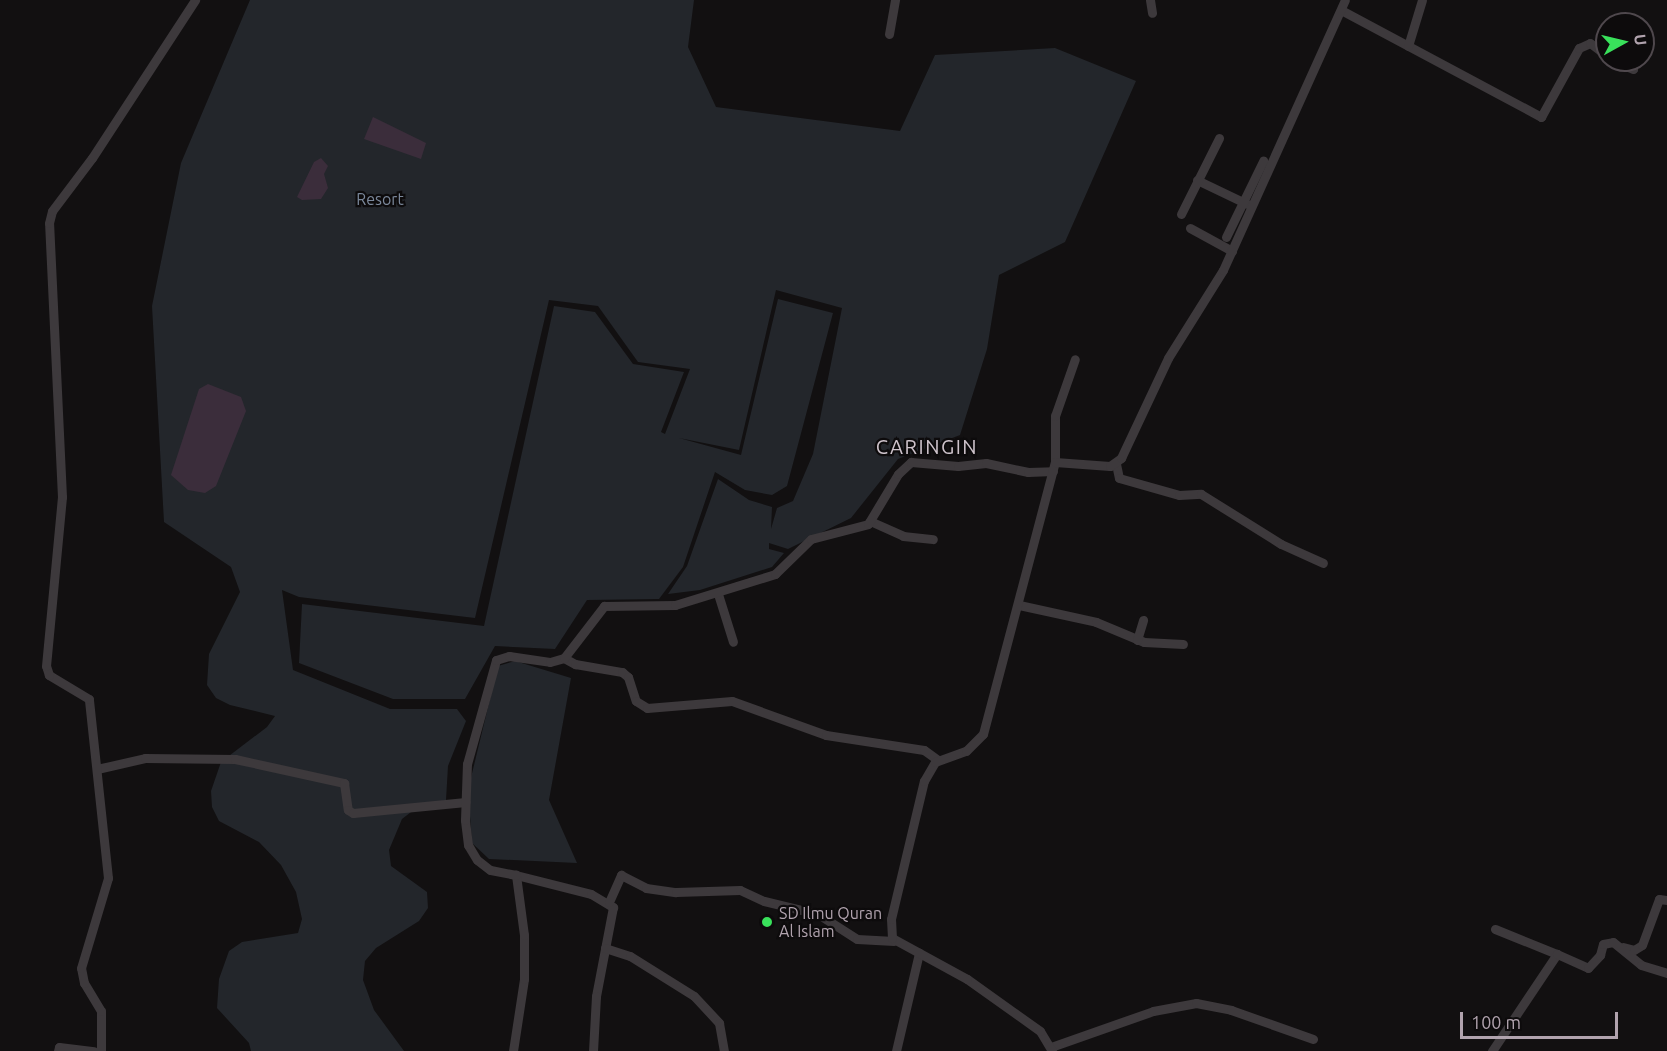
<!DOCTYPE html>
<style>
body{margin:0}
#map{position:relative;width:1667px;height:1051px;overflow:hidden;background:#121011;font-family:Ubuntu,sans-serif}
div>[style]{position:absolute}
.green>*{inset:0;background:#23262b}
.water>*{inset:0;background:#3b2d3b}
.street>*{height:9px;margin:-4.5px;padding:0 4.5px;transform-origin:4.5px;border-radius:4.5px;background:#3d393c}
.dots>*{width:16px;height:16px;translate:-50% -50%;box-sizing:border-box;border:3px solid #0d0b0c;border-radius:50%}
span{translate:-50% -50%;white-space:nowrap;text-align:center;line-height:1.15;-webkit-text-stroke:4.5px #0d0b0c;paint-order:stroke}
.park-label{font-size:16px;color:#7b889b}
.poi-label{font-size:16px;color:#b1a3ae}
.left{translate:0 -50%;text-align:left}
.quarter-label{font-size:20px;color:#cec3cb;letter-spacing:1.5px}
.north{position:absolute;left:1595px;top:12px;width:60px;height:60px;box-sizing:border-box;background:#0d0b0c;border:2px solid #4f484d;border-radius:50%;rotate:82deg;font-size:16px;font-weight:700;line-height:24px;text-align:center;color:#b1a3ae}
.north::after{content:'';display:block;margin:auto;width:21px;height:27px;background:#39e15b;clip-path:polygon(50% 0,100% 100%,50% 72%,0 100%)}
.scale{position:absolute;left:1460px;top:1012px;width:158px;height:27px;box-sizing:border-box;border:3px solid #b1a3ae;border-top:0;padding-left:8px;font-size:18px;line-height:21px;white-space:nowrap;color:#b1a3ae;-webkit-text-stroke:4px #0d0b0c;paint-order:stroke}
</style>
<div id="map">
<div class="green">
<div style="clip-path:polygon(250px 0,694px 0,688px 47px,716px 107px,900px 131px,935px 55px,1055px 48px,1136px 81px,1065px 242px,999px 275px,987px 349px,960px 435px,898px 459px,851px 518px,788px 549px,769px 543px,769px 549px,784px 553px,772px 567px,700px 590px,668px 594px,687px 566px,718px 479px,749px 500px,772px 507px,771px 529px,777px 508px,793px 501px,813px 454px,842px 308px,776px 290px,739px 450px,679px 438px,741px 455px,778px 299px,833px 313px,787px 486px,772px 495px,745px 490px,715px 472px,683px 567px,659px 599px,587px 600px,555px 649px,495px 646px,465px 699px,393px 699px,299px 663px,302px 604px,484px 626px,554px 306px,595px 312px,633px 364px,684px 372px,661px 432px,665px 434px,690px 369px,638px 362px,598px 306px,549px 300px,475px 618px,299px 597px,282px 590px,293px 670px,390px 709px,457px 709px,466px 721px,448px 766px,446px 800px,415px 809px,402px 819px,389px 850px,391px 866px,427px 892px,428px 908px,419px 921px,376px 948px,365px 961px,363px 980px,374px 1010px,404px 1051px,251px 1051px,249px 1043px,217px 1008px,219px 979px,229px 951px,242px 942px,298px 933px,302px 919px,296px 892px,281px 865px,259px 842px,219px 821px,212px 807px,211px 791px,221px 762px,267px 727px,275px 716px,230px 705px,216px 698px,207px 685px,209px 654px,240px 592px,231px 567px,164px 522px,152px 306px,181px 163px)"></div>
<div style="clip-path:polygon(515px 661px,571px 678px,549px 800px,577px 863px,489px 859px,472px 843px,468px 790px,498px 666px)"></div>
</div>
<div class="water">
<div style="clip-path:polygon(373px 117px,426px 143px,421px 159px,364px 139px)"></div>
<div style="clip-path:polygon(321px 158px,328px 166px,324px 174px,328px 188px,321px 199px,302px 200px,297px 197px,314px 162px)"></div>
<div style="clip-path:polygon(208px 384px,241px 397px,246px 411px,216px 486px,205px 493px,188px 490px,171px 475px,199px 389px)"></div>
</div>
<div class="street">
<div style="left:1150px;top:0;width:13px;rotate:81deg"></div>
<div style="left:1341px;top:10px;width:227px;rotate:28.1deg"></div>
<div style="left:1541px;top:117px;width:79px;rotate:-61.2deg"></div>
<div style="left:1579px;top:48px;width:12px;rotate:-24deg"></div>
<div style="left:1590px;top:43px;width:21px;rotate:37deg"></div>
<div style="left:889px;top:34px;width:35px;rotate:-80deg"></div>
<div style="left:1408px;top:46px;width:48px;rotate:-73.1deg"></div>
<div style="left:1612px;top:60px;width:23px;rotate:23deg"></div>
<div style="left:1197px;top:180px;width:55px;rotate:25.6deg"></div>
<div style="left:1181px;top:214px;width:85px;rotate:-63.4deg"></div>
<div style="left:1190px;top:228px;width:48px;rotate:28.7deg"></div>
<div style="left:1226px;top:237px;width:85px;rotate:-64deg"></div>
<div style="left:1055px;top:462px;width:46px;rotate:-90deg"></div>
<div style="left:1055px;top:416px;width:60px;rotate:-70.7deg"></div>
<div style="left:1116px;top:464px;width:14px;rotate:78deg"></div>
<div style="left:1119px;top:478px;width:62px;rotate:15.8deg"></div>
<div style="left:1179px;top:495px;width:22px;rotate:-3deg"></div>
<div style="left:1201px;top:494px;width:94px;rotate:32deg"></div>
<div style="left:1281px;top:544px;width:46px;rotate:24.3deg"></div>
<div style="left:870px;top:521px;width:36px;rotate:24deg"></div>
<div style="left:903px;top:536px;width:30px;rotate:6deg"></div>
<div style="left:718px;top:594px;width:50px;rotate:72.6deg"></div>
<div style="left:1019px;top:605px;width:79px;rotate:12.4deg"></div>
<div style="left:1096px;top:622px;width:52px;rotate:22.6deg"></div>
<div style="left:1144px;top:642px;width:39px;rotate:3deg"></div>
<div style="left:1137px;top:640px;width:21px;rotate:-73deg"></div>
<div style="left:564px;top:658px;width:13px;rotate:29deg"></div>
<div style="left:575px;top:664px;width:48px;rotate:9.7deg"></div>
<div style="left:622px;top:672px;width:8px;rotate:40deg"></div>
<div style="left:628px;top:677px;width:25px;rotate:72deg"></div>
<div style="left:636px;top:701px;width:13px;rotate:32deg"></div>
<div style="left:647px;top:708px;width:85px;rotate:-4.7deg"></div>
<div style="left:732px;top:701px;width:100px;rotate:19.9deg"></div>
<div style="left:826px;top:735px;width:99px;rotate:8.7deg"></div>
<div style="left:924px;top:750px;width:17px;rotate:36deg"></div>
<div style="left:97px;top:769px;width:49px;rotate:-12.9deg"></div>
<div style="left:145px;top:758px;width:90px;rotate:0.6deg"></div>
<div style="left:235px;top:759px;width:112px;rotate:12.4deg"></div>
<div style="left:344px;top:783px;width:27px;rotate:82deg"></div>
<div style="left:348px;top:810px;width:6px;rotate:31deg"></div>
<div style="left:353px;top:813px;width:113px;rotate:-5.6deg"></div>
<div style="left:516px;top:875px;width:77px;rotate:14.2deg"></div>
<div style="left:591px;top:894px;width:26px;rotate:31deg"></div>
<div style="left:613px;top:907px;width:91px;rotate:100.8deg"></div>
<div style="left:596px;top:996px;width:55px;rotate:93.1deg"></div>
<div style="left:609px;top:902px;width:30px;rotate:-66deg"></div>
<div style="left:621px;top:875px;width:28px;rotate:27deg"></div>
<div style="left:646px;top:888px;width:30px;rotate:8deg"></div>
<div style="left:676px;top:892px;width:64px;rotate:-1.8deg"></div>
<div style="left:740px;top:890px;width:26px;rotate:25deg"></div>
<div style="left:764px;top:901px;width:56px;rotate:13.5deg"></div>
<div style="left:818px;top:914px;width:46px;rotate:32.7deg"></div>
<div style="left:857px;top:939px;width:37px;rotate:3deg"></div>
<div style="left:1495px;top:929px;width:67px;rotate:22deg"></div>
<div style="left:1623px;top:947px;width:11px;rotate:15deg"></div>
<div style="left:1634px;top:950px;width:9px;rotate:-32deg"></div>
<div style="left:1642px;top:945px;width:49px;rotate:-69.7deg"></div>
<div style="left:1659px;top:899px;width:8px;rotate:7deg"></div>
<div style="left:605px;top:948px;width:26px;rotate:18deg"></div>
<div style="left:630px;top:956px;width:75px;rotate:32deg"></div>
<div style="left:694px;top:996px;width:37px;rotate:47deg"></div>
<div style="left:719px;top:1023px;width:28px;rotate:80deg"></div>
<div style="left:1051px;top:1047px;width:108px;rotate:-19.4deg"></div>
<div style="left:1153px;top:1011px;width:44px;rotate:-10.5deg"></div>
<div style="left:1196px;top:1003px;width:36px;rotate:11deg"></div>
<div style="left:1231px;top:1010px;width:87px;rotate:19.5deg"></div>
<div style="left:58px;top:1051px;width:4px;rotate:-76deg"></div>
<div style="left:59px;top:1047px;width:35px;rotate:7deg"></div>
<div style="left:101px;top:1051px;width:40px;rotate:-90deg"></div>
<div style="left:101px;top:1011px;width:33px;rotate:-121deg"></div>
<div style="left:84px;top:983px;width:15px;rotate:-101deg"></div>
<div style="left:81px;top:968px;width:94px;rotate:-73.3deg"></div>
<div style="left:108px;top:878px;width:180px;rotate:-96.1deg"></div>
<div style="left:89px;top:699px;width:47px;rotate:-149deg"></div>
<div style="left:49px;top:675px;width:9px;rotate:-108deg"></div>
<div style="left:46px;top:666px;width:170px;rotate:-84.6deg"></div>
<div style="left:62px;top:497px;width:274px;rotate:-92.7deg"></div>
<div style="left:49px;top:223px;width:12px;rotate:-76deg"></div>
<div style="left:52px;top:211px;width:66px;rotate:-53deg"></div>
<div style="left:92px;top:158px;width:189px;rotate:-56.9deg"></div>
<div style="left:513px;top:1051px;width:73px;rotate:-81.3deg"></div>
<div style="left:524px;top:979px;width:44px;rotate:-90deg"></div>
<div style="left:524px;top:935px;width:61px;rotate:-97.6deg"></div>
<div style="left:516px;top:875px;width:26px;rotate:-169deg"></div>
<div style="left:490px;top:870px;width:16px;rotate:-142deg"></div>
<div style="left:477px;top:860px;width:17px;rotate:-121deg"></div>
<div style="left:468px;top:845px;width:25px;rotate:-97deg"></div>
<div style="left:465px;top:820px;width:56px;rotate:-88deg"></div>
<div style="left:467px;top:764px;width:108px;rotate:-74.4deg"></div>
<div style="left:496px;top:660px;width:14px;rotate:-17deg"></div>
<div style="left:509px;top:656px;width:41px;rotate:8.3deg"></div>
<div style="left:550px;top:662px;width:15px;rotate:-16deg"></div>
<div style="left:564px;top:658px;width:66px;rotate:-52.4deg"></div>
<div style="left:604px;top:606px;width:71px;rotate:-0.8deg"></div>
<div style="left:675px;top:605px;width:105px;rotate:-17.2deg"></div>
<div style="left:775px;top:574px;width:50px;rotate:-44.2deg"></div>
<div style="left:811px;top:539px;width:59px;rotate:-14.7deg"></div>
<div style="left:868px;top:524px;width:58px;rotate:-59deg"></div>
<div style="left:898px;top:474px;width:18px;rotate:-43deg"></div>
<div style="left:911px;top:462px;width:47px;rotate:4.9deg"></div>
<div style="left:958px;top:466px;width:28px;rotate:-6deg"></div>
<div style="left:986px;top:463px;width:43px;rotate:12.1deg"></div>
<div style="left:1028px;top:472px;width:25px;rotate:-2deg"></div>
<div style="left:896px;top:1051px;width:101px;rotate:-76.8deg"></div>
<div style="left:1052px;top:1051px;width:23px;rotate:-121deg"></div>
<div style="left:1040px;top:1031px;width:90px;rotate:-144.5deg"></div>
<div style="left:967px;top:979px;width:85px;rotate:-151.3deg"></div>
<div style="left:892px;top:938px;width:19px;rotate:-93deg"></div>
<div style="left:891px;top:919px;width:142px;rotate:-76.6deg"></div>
<div style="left:924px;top:781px;width:22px;rotate:-60deg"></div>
<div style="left:935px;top:762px;width:33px;rotate:-20deg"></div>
<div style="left:966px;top:751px;width:24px;rotate:-45deg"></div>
<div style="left:983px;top:734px;width:281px;rotate:-75.2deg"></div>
<div style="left:1055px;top:462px;width:55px;rotate:4.2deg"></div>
<div style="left:1110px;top:466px;width:14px;rotate:-36deg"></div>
<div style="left:1121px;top:458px;width:110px;rotate:-64.8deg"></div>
<div style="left:1168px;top:358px;width:104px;rotate:-58deg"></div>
<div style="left:1223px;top:270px;width:296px;rotate:-65.7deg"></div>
<div style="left:1492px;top:1051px;width:117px;rotate:-56.2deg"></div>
<div style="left:1557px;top:954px;width:34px;rotate:24deg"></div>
<div style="left:1588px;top:968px;width:18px;rotate:-47deg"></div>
<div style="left:1600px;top:955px;width:11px;rotate:-75deg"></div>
<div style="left:1603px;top:944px;width:10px;rotate:-11deg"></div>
<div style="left:1613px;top:942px;width:36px;rotate:39deg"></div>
<div style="left:1641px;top:965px;width:27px;rotate:17deg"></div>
</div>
<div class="dots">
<div style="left:767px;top:922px;background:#39e15b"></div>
</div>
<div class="park-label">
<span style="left:380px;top:199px">Resort</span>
</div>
<div class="poi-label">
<span class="left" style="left:779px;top:922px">SD Ilmu Quran<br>Al Islam</span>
</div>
<div class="quarter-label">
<span style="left:927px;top:446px">CARINGIN</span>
</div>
<div class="north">U</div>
<div class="scale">100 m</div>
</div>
